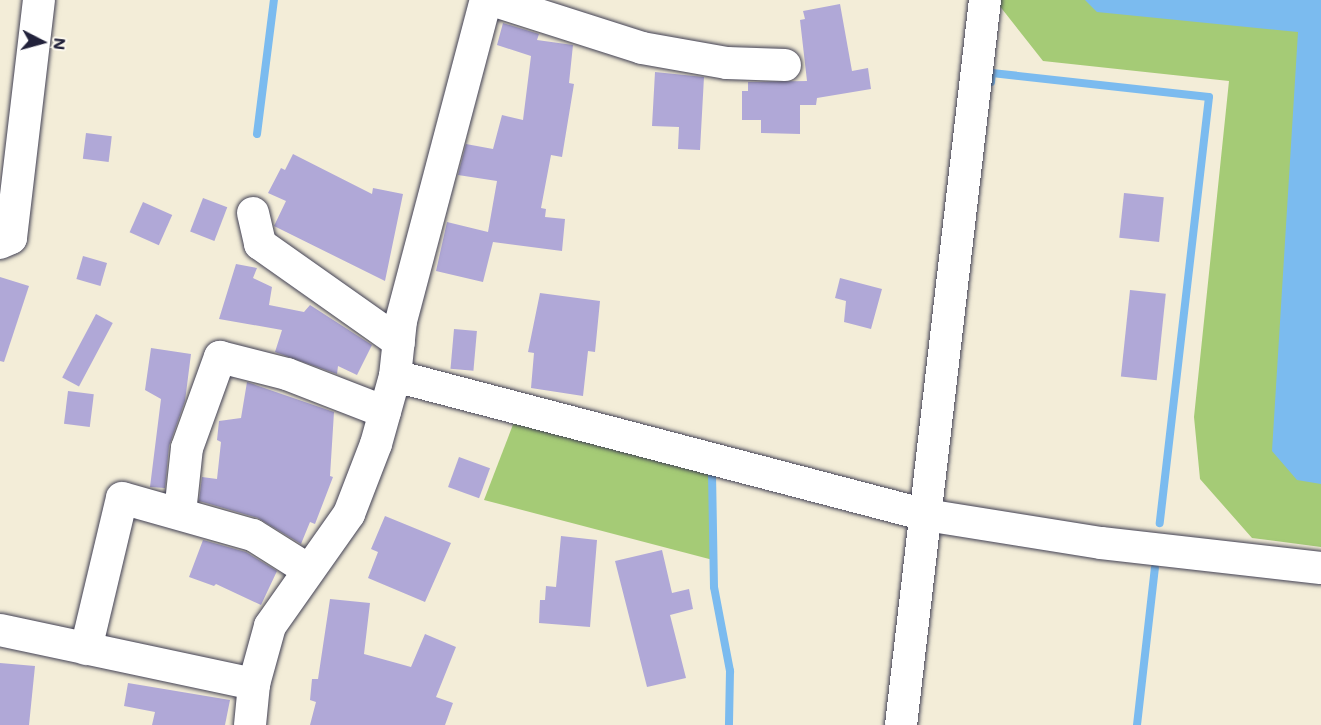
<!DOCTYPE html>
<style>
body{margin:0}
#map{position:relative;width:1321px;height:725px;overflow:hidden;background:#f3edd8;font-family:Mali,sans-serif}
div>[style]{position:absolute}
.green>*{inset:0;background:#a5cb76}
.water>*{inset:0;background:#7bbbef}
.stream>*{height:8px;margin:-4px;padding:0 4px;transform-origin:4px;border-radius:4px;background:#7bbbef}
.building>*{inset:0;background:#b0a8d7;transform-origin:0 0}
.roads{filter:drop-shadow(0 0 2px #414053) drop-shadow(0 0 2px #414053)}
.minor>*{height:32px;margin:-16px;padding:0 16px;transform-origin:16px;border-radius:16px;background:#fff}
span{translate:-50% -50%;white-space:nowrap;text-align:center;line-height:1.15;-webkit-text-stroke:5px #fbf7ec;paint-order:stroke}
.north{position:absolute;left:12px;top:12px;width:60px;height:60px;-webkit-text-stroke:4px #fbf7ec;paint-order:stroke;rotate:96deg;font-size:16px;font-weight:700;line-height:24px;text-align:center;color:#22223b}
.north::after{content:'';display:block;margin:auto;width:21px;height:27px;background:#22223b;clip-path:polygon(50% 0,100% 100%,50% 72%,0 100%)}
</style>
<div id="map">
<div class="green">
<div style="clip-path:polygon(995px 0,1321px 0,1321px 547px,1252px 538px,1200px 479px,1194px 417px,1229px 81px,1043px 61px)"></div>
<div style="clip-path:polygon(514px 422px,712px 473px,713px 560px,484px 500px)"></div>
</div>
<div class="water">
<div style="clip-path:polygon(1085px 0,1321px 0,1321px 484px,1297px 480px,1272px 451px,1298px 32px,1097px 12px)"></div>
</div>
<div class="stream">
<div style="left:991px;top:82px;width:9px;rotate:-84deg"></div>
<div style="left:992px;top:73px;width:218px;rotate:6.3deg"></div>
<div style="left:1209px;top:97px;width:429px;rotate:96.6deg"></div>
<div style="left:257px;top:134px;width:135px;rotate:-82.8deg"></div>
<div style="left:712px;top:473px;width:114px;rotate:89deg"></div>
<div style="left:714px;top:587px;width:86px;rotate:79.2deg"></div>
<div style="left:730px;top:671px;width:54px;rotate:91.1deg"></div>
<div style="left:1137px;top:725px;width:158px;rotate:-83.5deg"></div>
</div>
<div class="building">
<div style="clip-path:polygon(840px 4px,852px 71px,868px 68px,871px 89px,817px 98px,816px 105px,800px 105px,800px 134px,761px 133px,761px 120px,742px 120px,742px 91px,748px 91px,748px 82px,807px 81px,800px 20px,805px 19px,803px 11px)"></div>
<div style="clip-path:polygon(503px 23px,539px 34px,537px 40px,573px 45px,569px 83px,574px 84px,562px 157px,551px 155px,541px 208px,546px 209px,545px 217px,565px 219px,562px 251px,493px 242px,483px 282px,436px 271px,447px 222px,488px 232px,497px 181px,458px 175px,466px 144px,493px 149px,502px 115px,523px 120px,531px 56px,497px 45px)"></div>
<div style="clip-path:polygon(655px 72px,704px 77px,700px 150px,678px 149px,679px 127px,652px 126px)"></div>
<div style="left:86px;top:133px;width:26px;height:26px;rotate:7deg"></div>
<div style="clip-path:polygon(293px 154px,372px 194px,373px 188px,403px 194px,385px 281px,274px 226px,286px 201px,268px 193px,281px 168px,285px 170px)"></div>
<div style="left:1124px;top:193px;width:40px;height:45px;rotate:6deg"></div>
<div style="left:203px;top:198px;width:26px;height:36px;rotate:21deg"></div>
<div style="left:143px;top:202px;width:32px;height:33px;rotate:24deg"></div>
<div style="left:83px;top:256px;width:25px;height:24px;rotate:16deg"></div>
<div style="clip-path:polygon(236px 264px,257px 268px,253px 278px,272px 287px,269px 305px,304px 312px,310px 305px,372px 345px,357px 375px,338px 366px,337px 374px,275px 352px,282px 330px,219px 319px)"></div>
<div style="clip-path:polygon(0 277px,29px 286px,4px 362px,0 361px)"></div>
<div style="clip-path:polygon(840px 278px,882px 289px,871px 329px,844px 322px,846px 301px,835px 298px)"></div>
<div style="left:1130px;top:290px;width:36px;height:87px;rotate:6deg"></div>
<div style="clip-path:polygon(540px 293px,600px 301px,595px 352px,588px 351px,583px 396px,531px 388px,534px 353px,528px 352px)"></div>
<div style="left:96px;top:314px;width:19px;height:72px;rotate:28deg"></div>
<div style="left:454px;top:329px;width:23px;height:40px;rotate:5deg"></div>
<div style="clip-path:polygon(151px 348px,191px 354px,185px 401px,169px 446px,165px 488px,150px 487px,161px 399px,145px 390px)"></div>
<div style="clip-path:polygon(247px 382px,334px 412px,330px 476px,333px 477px,315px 524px,310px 522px,301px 544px,258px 518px,199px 501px,202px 477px,217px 479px,221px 442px,217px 440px,219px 421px,241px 418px)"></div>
<div style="left:68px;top:391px;width:26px;height:33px;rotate:7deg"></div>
<div style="left:459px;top:457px;width:33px;height:32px;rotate:20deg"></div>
<div style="clip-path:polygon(385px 516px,451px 543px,425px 602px,368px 578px,378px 552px,371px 549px)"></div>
<div style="clip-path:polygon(561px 536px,597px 540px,590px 627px,539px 623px,540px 600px,545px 600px,546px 586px,556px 587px)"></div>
<div style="clip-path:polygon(203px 540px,246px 552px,277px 571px,261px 605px,216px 584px,214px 586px,189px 577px)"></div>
<div style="clip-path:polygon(662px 550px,672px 593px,689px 589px,693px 609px,670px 615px,686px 678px,647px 687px,615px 561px)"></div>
<div style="clip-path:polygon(330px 599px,370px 603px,364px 654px,411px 667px,425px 634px,456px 647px,436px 697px,453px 703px,445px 725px,310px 725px,316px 702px,310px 700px,312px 679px,318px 679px)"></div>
<div style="clip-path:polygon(0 663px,35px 666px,29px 725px,0 725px)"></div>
<div style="clip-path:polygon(128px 683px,230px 700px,225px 725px,152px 725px,155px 712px,124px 706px)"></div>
</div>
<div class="roads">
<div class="minor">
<div style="left:492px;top:0;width:157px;rotate:17.7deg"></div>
<div style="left:642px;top:48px;width:86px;rotate:10deg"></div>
<div style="left:727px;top:63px;width:58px;rotate:2deg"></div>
<div style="left:253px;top:213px;width:32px;rotate:77deg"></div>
<div style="left:260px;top:244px;width:170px;rotate:35.2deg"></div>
<div style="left:0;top:243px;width:12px;rotate:-24deg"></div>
<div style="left:11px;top:238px;width:240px;rotate:-83.3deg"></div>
<div style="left:395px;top:376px;width:549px;rotate:14.67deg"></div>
<div style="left:926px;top:515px;width:177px;rotate:9.1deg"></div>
<div style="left:1101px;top:543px;width:221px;rotate:6.5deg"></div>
<div style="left:180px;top:513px;width:65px;rotate:-83.9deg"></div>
<div style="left:187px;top:448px;width:97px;rotate:-70.1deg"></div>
<div style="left:220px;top:357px;width:69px;rotate:14.2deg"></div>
<div style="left:287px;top:374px;width:105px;rotate:21.2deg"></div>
<div style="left:0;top:630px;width:260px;rotate:12deg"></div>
<div style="left:86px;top:649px;width:155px;rotate:-76.6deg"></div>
<div style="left:122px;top:498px;width:136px;rotate:15.8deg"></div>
<div style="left:253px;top:535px;width:64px;rotate:32.2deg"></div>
<div style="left:250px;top:725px;width:41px;rotate:-84.4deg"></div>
<div style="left:254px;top:684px;width:60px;rotate:-74.6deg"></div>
<div style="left:270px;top:626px;width:137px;rotate:-54.8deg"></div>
<div style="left:349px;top:514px;width:75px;rotate:-68.9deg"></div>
<div style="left:376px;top:444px;width:71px;rotate:-74.4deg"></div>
<div style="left:395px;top:376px;width:55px;rotate:-83.8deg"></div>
<div style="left:401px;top:321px;width:332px;rotate:-75.2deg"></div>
<div style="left:901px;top:725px;width:730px;rotate:-83.39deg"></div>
</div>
</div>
<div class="north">N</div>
</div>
